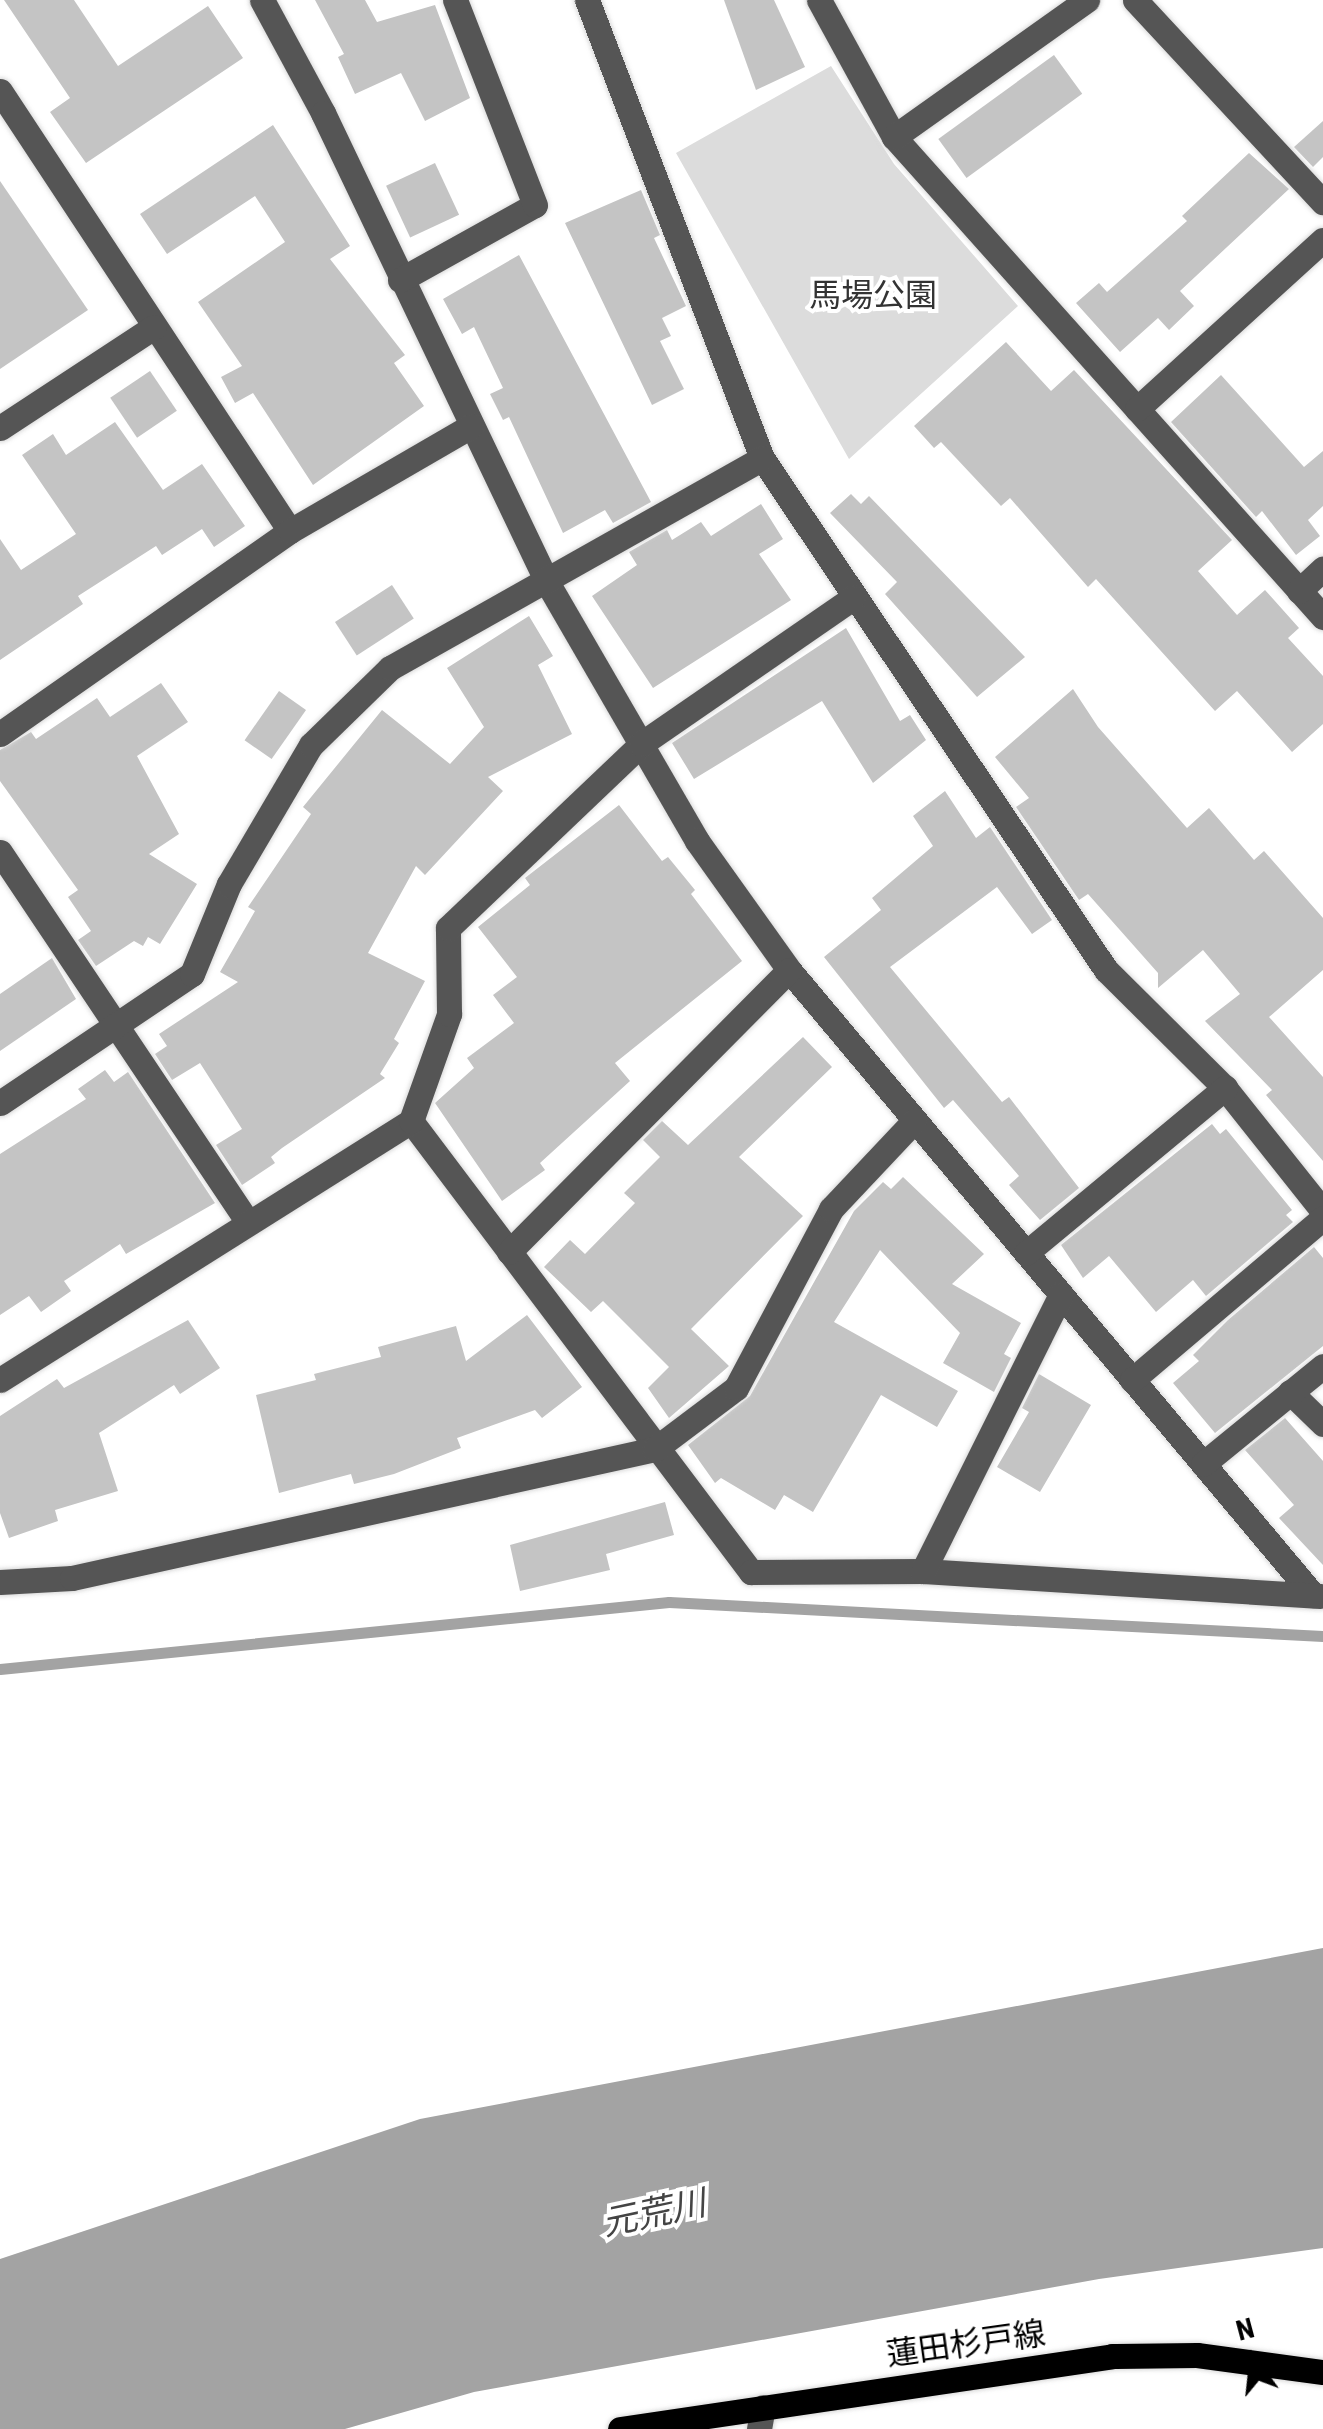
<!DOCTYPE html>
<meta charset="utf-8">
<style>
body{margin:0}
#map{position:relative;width:1323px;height:2429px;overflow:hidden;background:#fff;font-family:"Roboto Condensed","Noto Sans JP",sans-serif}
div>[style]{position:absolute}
.green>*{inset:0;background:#dcdcdc}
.water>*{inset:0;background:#a3a3a3}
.stream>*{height:11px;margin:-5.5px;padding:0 5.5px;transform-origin:5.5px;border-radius:5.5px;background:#a3a3a3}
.building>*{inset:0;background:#c4c4c4;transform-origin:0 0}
.roads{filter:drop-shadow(0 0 2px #dbdbdb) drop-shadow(0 0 2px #dbdbdb)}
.minor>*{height:25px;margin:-12.5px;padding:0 12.5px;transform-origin:12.5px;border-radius:12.5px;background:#555}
.major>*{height:25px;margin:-12.5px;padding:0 12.5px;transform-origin:12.5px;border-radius:12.5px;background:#000}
span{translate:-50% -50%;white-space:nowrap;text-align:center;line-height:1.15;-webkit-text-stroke:8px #fff;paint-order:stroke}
.park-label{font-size:32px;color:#333}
.street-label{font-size:32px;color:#000}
.water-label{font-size:35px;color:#444;font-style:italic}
.north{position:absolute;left:1203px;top:2309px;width:100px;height:100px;-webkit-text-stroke:8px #fff;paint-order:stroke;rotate:345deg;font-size:28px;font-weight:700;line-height:40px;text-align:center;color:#000}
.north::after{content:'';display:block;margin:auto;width:35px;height:45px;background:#000;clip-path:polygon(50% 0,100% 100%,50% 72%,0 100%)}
</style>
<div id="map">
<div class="green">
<div style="clip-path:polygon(831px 66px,894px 164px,1018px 306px,849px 459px,676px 153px)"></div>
</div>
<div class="water">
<div style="clip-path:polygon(1323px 1948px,1323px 2248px,1099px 2279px,474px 2392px,345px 2429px,0 2429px,0 2259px,420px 2119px)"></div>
</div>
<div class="stream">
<div style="left:0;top:1669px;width:672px;rotate:-5.72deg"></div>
<div style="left:669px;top:1602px;width:655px;rotate:2.98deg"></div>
</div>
<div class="building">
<div style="clip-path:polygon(4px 0,74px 0,118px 66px,208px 6px,243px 58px,86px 163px,50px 112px,70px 98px)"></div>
<div style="clip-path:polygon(315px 0,365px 0,377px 22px,435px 5px,470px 98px,425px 121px,401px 73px,355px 94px,338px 57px,344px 54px)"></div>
<div style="clip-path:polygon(724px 0,774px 0,805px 67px,756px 90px)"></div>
<div style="left:1054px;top:55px;width:48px;height:143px;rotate:54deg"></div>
<div style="clip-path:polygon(1323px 121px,1323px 157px,1313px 167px,1294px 147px)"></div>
<div style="clip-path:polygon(273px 125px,350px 246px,330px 259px,405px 355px,394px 363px,424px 406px,313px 485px,253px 393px,235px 403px,221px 377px,242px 366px,198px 302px,285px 242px,255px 196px,167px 254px,140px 214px)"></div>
<div style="clip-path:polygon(1249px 153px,1289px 189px,1180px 291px,1194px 306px,1169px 330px,1158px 318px,1120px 352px,1076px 303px,1099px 283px,1107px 292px,1187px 221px,1182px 216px)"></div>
<div style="left:435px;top:163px;width:57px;height:54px;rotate:65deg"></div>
<div style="clip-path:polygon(0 181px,88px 310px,0 369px)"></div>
<div style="clip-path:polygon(641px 190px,660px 235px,654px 238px,686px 306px,662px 318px,671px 336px,660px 341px,684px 389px,652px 405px,565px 223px)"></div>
<div style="clip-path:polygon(519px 255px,651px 502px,613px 523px,605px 510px,563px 533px,509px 417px,503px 420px,490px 394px,503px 388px,474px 327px,462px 334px,443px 299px)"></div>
<div style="clip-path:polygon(1006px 342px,1051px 391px,1074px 370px,1232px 540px,1198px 571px,1237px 615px,1265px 590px,1299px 628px,1288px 638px,1323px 676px,1323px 724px,1292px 752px,1237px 691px,1215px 711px,1096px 579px,1088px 587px,1010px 498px,1001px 506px,941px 442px,934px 448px,914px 426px)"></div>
<div style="left:150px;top:371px;width:48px;height:48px;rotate:56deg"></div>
<div style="clip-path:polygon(1221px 375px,1304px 467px,1323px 451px,1323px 506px,1308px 520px,1320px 536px,1296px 555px,1262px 511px,1256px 517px,1171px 422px)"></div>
<div style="clip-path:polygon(115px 422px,163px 490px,202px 464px,245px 526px,214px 547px,202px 529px,162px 555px,156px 546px,78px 596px,83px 604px,0 660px,0 539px,21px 570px,76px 534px,22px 455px,53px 434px,66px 455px)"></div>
<div style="clip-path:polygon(851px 494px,861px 504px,869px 496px,1025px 657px,977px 697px,885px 594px,897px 582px,830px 513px)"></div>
<div style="clip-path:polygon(761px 504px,783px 539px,759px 554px,791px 600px,653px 688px,592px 596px,637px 565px,629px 552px,667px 530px,672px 540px,701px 522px,711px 536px)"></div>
<div style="left:392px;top:585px;width:40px;height:68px;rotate:57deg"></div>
<div style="clip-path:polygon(529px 616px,553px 656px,538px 665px,572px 734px,488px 777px,503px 791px,425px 875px,416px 866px,368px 953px,425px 981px,394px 1039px,399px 1043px,380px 1074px,385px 1078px,282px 1148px,271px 1157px,275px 1163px,242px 1185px,216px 1145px,242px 1129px,200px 1063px,172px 1080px,155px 1054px,167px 1046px,159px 1034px,238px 982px,220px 972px,255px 911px,248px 907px,311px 814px,303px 807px,382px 710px,450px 764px,484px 727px,447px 668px)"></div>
<div style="clip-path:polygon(846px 628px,900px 721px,910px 715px,926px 740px,873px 783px,822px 701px,694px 779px,672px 743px)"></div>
<div style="clip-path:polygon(161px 683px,188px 722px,137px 756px,179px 834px,149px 854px,197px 884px,160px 944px,148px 937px,143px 946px,134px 941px,96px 966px,78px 940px,91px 931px,68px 897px,78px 890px,0 781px,0 750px,31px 732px,36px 739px,97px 698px,110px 717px)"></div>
<div style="clip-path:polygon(1073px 689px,1098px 727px,1187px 828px,1209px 808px,1254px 860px,1264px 851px,1323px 918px,1323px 970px,1269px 1017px,1323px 1077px,1323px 1161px,1266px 1095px,1272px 1090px,1205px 1021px,1240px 994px,1203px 950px,1158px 988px,1158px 973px,1088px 894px,1079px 900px,1016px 807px,1029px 798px,995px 757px)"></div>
<div style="left:279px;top:691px;width:33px;height:60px;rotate:35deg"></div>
<div style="clip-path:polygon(945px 791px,976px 838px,990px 827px,1052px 920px,1032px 934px,997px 887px,890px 967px,1002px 1102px,1009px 1097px,1079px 1188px,1040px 1220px,1009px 1185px,1019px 1176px,953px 1100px,944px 1108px,824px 957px,881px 910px,872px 898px,933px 846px,913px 816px)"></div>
<div style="clip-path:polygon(619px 805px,662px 861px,668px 857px,695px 890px,691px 894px,742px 961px,615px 1063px,630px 1081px,540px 1163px,545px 1170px,502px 1201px,435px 1103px,474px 1068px,467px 1058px,514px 1023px,493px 995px,517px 977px,478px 927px,530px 885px,525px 878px)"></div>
<div style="clip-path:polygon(52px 958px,76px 999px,0 1051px,0 994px)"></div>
<div style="clip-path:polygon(803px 1037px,832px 1067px,739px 1157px,803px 1216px,691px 1329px,729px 1366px,669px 1418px,648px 1388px,669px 1367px,603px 1301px,591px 1312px,544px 1267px,570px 1240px,585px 1254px,635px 1203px,624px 1193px,660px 1157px,643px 1140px,662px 1121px,688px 1145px)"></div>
<div style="clip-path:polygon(105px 1070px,114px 1082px,128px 1072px,215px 1203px,126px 1254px,120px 1244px,64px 1281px,71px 1291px,41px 1312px,29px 1296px,0 1315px,0 1154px,86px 1099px,78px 1089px)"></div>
<div style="clip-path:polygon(1212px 1124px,1220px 1134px,1226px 1129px,1292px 1210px,1286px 1215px,1293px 1222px,1206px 1296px,1193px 1280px,1156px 1312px,1109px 1256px,1083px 1278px,1061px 1245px)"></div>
<div style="clip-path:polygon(903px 1177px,984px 1254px,952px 1284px,1021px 1323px,1004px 1354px,1011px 1358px,994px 1392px,943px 1363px,960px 1333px,880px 1250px,834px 1322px,958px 1391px,937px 1427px,881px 1395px,813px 1512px,784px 1495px,775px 1510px,721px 1478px,715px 1483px,688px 1445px,750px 1396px,854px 1211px,883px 1182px,891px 1189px)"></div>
<div style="clip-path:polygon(1314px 1247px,1323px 1258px,1323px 1346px,1215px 1433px,1173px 1383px,1199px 1361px,1193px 1355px,1228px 1320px)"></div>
<div style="clip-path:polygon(527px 1315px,582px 1387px,542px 1418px,535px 1410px,457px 1438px,461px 1448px,394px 1474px,354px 1484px,351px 1474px,279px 1493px,256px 1395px,316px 1380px,314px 1374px,381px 1357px,378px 1347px,456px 1326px,466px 1361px)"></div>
<div style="clip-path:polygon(188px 1320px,220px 1368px,180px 1394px,174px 1385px,99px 1433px,118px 1491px,55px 1510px,58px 1521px,9px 1538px,0 1513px,0 1416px,57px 1379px,64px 1388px)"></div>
<div style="clip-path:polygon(1039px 1374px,1091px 1405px,1040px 1492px,997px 1467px,1029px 1412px,1022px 1408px)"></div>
<div style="clip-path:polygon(1285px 1418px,1323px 1461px,1323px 1565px,1279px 1518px,1294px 1505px,1245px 1450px)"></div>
<div style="clip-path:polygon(665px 1502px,674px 1535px,606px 1554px,610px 1570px,520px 1591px,510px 1545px)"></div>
</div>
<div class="roads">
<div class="minor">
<div style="left:262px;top:0;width:128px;rotate:61.6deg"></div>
<div style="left:323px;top:113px;width:520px;rotate:64.47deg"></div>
<div style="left:547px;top:582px;width:299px;rotate:59.9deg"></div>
<div style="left:697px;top:841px;width:158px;rotate:54.5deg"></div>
<div style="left:789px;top:970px;width:816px;rotate:50.02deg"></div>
<div style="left:587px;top:0;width:490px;rotate:69.1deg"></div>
<div style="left:762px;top:458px;width:617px;rotate:56.1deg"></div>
<div style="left:1106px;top:970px;width:168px;rotate:44.8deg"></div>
<div style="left:1225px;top:1088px;width:157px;rotate:51.5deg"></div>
<div style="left:819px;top:0;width:156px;rotate:61.3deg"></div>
<div style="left:894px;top:137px;width:644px;rotate:48.21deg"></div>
<div style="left:1135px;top:0;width:276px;rotate:47.1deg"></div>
<div style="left:0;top:91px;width:527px;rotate:56.61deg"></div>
<div style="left:894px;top:137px;width:237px;rotate:-35.4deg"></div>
<div style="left:400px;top:280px;width:154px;rotate:-29.1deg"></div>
<div style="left:535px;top:205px;width:220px;rotate:-111.3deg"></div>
<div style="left:1137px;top:409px;width:251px;rotate:-42.3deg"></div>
<div style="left:0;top:428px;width:184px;rotate:-33.3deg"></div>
<div style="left:1299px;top:591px;width:33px;rotate:-43deg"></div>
<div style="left:0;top:734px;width:354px;rotate:-35deg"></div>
<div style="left:290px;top:531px;width:209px;rotate:-30.1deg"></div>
<div style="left:0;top:852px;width:446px;rotate:56.2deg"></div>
<div style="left:0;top:1103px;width:231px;rotate:-33.9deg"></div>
<div style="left:192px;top:974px;width:97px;rotate:-67.7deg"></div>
<div style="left:229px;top:884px;width:161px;rotate:-59.5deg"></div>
<div style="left:311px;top:745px;width:110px;rotate:-44.3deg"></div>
<div style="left:390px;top:668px;width:427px;rotate:-29.4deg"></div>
<div style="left:411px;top:1121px;width:565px;rotate:52.99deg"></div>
<div style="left:751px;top:1572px;width:172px;rotate:-0.3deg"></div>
<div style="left:923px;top:1571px;width:398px;rotate:3.6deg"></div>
<div style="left:509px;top:1252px;width:397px;rotate:-45.2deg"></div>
<div style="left:1026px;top:1253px;width:259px;rotate:-39.7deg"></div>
<div style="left:0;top:1380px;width:486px;rotate:-32.2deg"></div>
<div style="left:411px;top:1121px;width:114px;rotate:-70.4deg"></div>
<div style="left:449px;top:1014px;width:86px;rotate:-90.7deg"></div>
<div style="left:448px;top:928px;width:267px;rotate:-43.6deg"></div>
<div style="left:641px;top:744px;width:257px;rotate:-34.6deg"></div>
<div style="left:1132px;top:1380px;width:250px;rotate:-40.3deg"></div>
<div style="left:1290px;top:1392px;width:46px;rotate:44.1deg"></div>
<div style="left:1203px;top:1464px;width:155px;rotate:-39.2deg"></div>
<div style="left:923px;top:1571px;width:309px;rotate:-63.5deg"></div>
<div style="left:0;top:1582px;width:72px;rotate:-3.2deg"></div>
<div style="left:72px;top:1578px;width:597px;rotate:-12.48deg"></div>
<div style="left:655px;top:1449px;width:101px;rotate:-37deg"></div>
<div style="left:736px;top:1388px;width:203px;rotate:-62deg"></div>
<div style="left:831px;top:1209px;width:122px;rotate:-46.7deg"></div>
<div style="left:759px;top:2429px;width:22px;rotate:-80deg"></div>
</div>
<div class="major">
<div style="left:620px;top:2429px;width:497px;rotate:-8.4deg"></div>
<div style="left:1112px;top:2356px;width:85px;rotate:-0.7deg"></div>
<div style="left:1197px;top:2355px;width:127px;rotate:7.7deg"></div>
</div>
</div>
<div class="park-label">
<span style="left:873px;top:295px">馬場公園</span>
</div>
<div class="street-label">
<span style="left:966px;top:2344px;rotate:-8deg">蓮田杉戸線</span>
</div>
<div class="water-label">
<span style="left:654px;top:2214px;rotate:-12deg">元荒川</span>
</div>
<div class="north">N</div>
</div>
